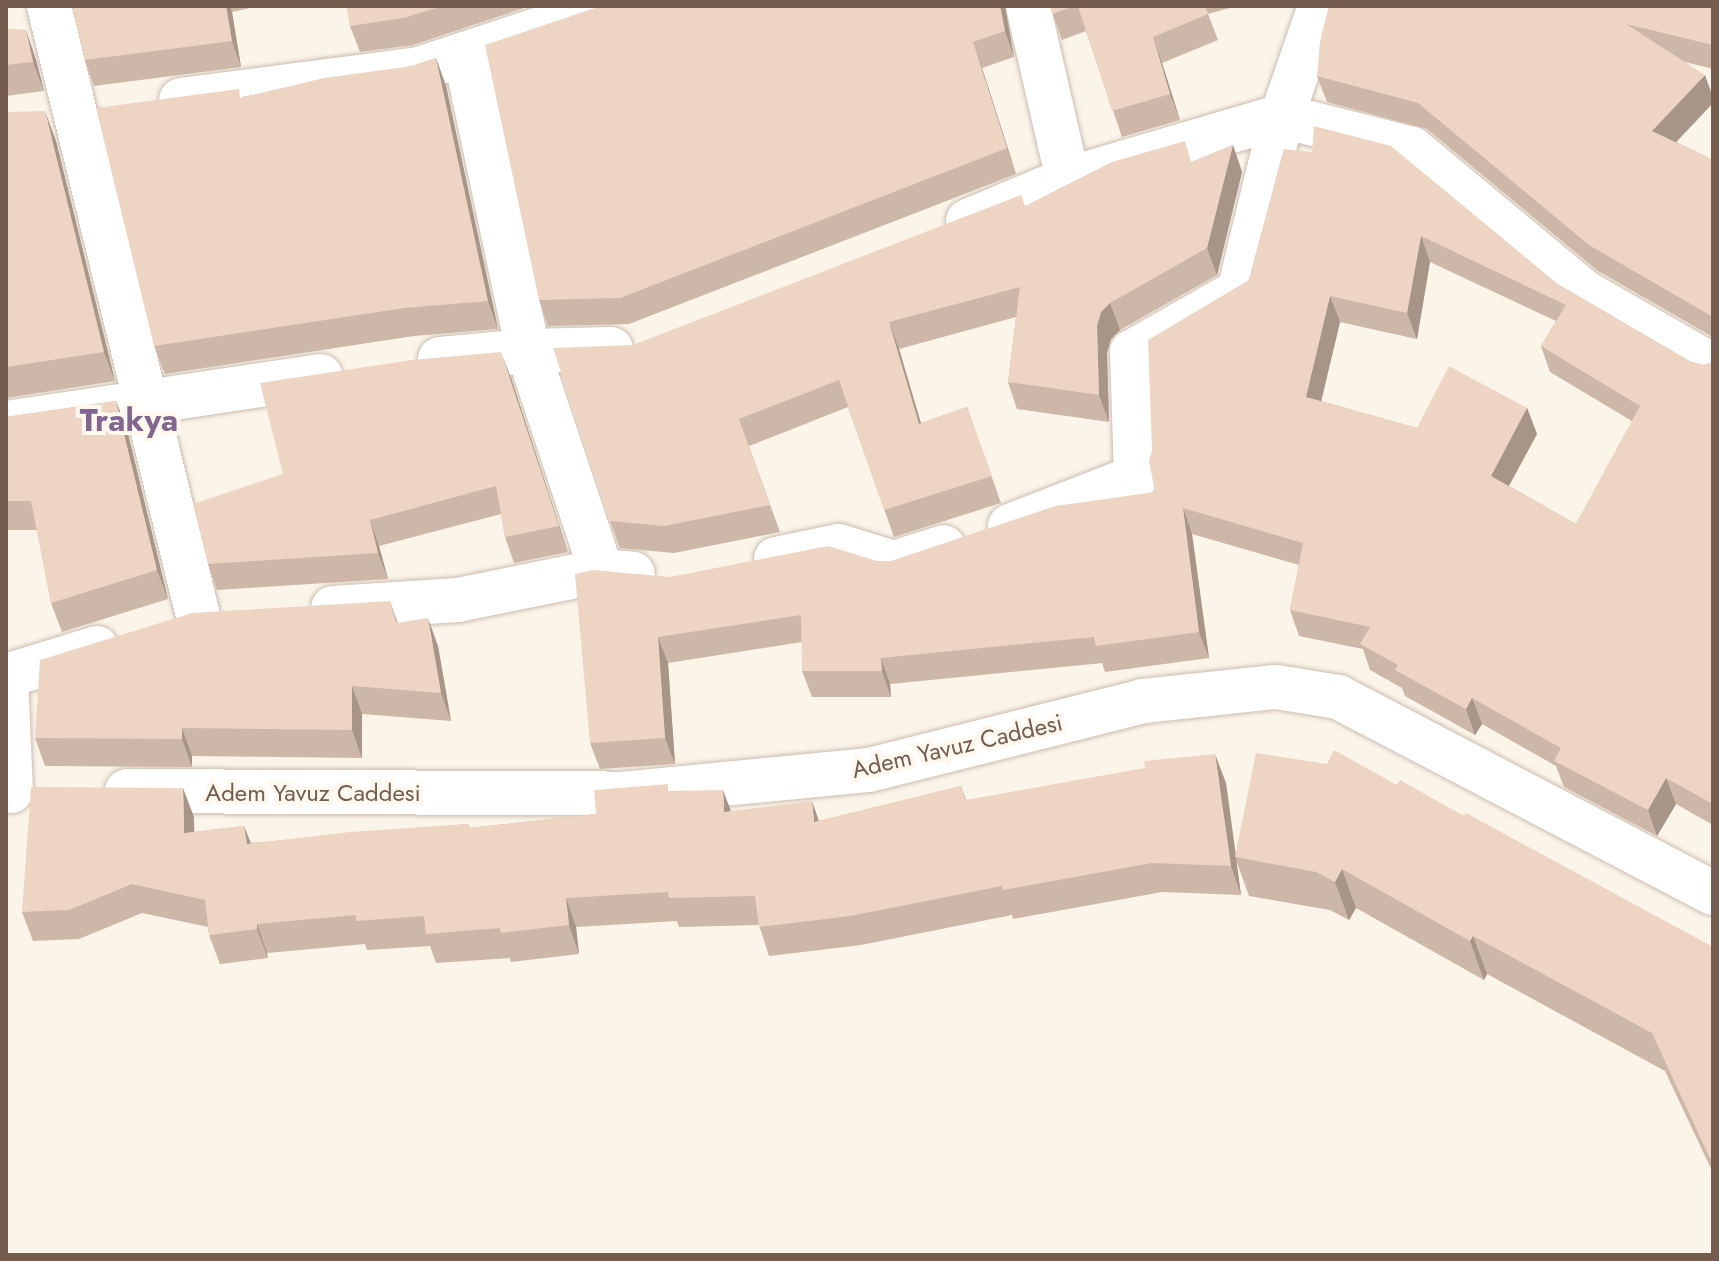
<!DOCTYPE html>
<style>
body{margin:0}
#map{position:relative;width:1719px;height:1261px;overflow:hidden;background:#fbf4e9;font-family:Jost,sans-serif}
div>[style]{position:absolute}
.roads{filter:drop-shadow(0 0 2px #ccbcb0) drop-shadow(0 0 2px #ccbcb0)}
.minor>*{height:44px;margin:-22px;padding:0 22px;transform-origin:22px;border-radius:22px;background:#fff}
.wall>*{inset:0;background:#cdb7a8}
.shaded-wall>*{inset:0;background:#a79588}
.building>*{inset:0;background:#eed5c3}
span{translate:-50% -50%;white-space:nowrap;text-align:center;line-height:1.15;-webkit-text-stroke:8px #fef8ef;paint-order:stroke}
.street-label{font-size:24px;color:#745c4e}
.district-label{font-size:32px;color:#82668f;font-weight:700}
.frame{position:absolute;inset:0;border:8px solid #745c4e;pointer-events:none}
</style>
<div id="map">
<div class="roads">
<div class="minor">
<div style="left:49px;top:6px;width:628px;rotate:76.27deg"></div>
<div style="left:1028px;top:6px;width:178px;rotate:77deg"></div>
<div style="left:465px;top:54px;width:304px;rotate:78deg"></div>
<div style="left:528px;top:351px;width:232px;rotate:71.6deg"></div>
<div style="left:181px;top:100px;width:240px;rotate:-7.4deg"></div>
<div style="left:419px;top:69px;width:201px;rotate:-18.3deg"></div>
<div style="left:968px;top:221px;width:108px;rotate:-22.8deg"></div>
<div style="left:1068px;top:179px;width:223px;rotate:-16.4deg"></div>
<div style="left:1282px;top:116px;width:134px;rotate:14.2deg"></div>
<div style="left:1412px;top:149px;width:224px;rotate:39.7deg"></div>
<div style="left:1584px;top:292px;width:149px;rotate:29.8deg"></div>
<div style="left:440px;top:359px;width:88px;rotate:-5.2deg"></div>
<div style="left:528px;top:351px;width:83px;rotate:-1.4deg"></div>
<div style="left:6px;top:423px;width:318px;rotate:-8.5deg"></div>
<div style="left:1010px;top:526px;width:135px;rotate:-21.3deg"></div>
<div style="left:1136px;top:477px;width:125px;rotate:-91.8deg"></div>
<div style="left:1132px;top:352px;width:123px;rotate:-29.7deg"></div>
<div style="left:1239px;top:291px;width:180px;rotate:-76.2deg"></div>
<div style="left:1282px;top:116px;width:116px;rotate:-70.9deg"></div>
<div style="left:776px;top:559px;width:64px;rotate:-11.7deg"></div>
<div style="left:839px;top:546px;width:58px;rotate:17.2deg"></div>
<div style="left:894px;top:563px;width:52px;rotate:-17.7deg"></div>
<div style="left:333px;top:608px;width:125px;rotate:-3.7deg"></div>
<div style="left:458px;top:600px;width:146px;rotate:-11.5deg"></div>
<div style="left:601px;top:571px;width:32px;rotate:5deg"></div>
<div style="left:11px;top:791px;width:115px;rotate:-92.5deg"></div>
<div style="left:6px;top:676px;width:95px;rotate:-17.1deg"></div>
<div style="left:127px;top:791px;width:493px;rotate:0.3deg"></div>
<div style="left:620px;top:794px;width:250px;rotate:-5.5deg"></div>
<div style="left:869px;top:770px;width:283px;rotate:-14.1deg"></div>
<div style="left:1143px;top:701px;width:134px;rotate:-6deg"></div>
<div style="left:1276px;top:687px;width:63px;rotate:9.2deg"></div>
<div style="left:1338px;top:697px;width:423px;rotate:27.6deg"></div>
</div>
</div>
<div class="wall">
<div style="clip-path:polygon(72px 6px,259px 6px,232px 12px,241px 67px,94px 86px,85px 60px)"></div>
<div style="clip-path:polygon(347px 6px,530px 6px,413px 45px,360px 52px,350px 26px)"></div>
<div style="clip-path:polygon(601px 6px,1005px 6px,1014px 57px,982px 68px,1016px 174px,629px 324px,548px 326px,539px 300px)"></div>
<div style="clip-path:polygon(1050px 6px,1237px 6px,1208px 14px,1218px 40px,1162px 63px,1180px 120px,1122px 137px,1086px 31px,1062px 40px)"></div>
<div style="clip-path:polygon(1713px 6px,1713px 69px,1685px 62px,1713px 97px,1713px 103px,1676px 142px,1713px 160px,1713px 337px,1598px 271px,1427px 129px,1327px 102px,1317px 76px)"></div>
<div style="clip-path:polygon(6px 29px,26px 30px,36px 60px,44px 91px,6px 96px)"></div>
<div style="clip-path:polygon(436px 58px,446px 86px,498px 329px,414px 336px,165px 374px,154px 346px,242px 97px,412px 66px)"></div>
<div style="clip-path:polygon(6px 112px,56px 141px,115px 381px,6px 398px)"></div>
<div style="clip-path:polygon(1233px 145px,1242px 172px,1217px 275px,1120px 330px,1111px 339px,1107px 353px,1109px 422px,1017px 409px,1008px 382px,1016px 317px,899px 349px,921px 423px,967px 407px,1001px 503px,894px 537px,848px 407px,749px 446px,780px 532px,674px 553px,620px 548px,610px 521px,633px 345px,1025px 206px,1192px 162px)"></div>
<div style="clip-path:polygon(evenodd,1284px 149px,1559px 285px,1691px 362px,1704px 365px,1713px 362px,1713px 825px,1676px 804px,1657px 836px,1564px 787px,1556px 766px,1482px 724px,1475px 735px,1405px 696px,1402px 688px,1370px 670px,1363px 649px,1299px 636px,1290px 610px,1299px 565px,1192px 534px,1209px 658px,1105px 672px,1102px 663px,890px 684px,891px 697px,812px 697px,802px 671px,802px 642px,668px 663px,675px 764px,600px 769px,590px 743px,670px 577px,877px 561px,891px 561px,1155px 492px,1249px 280px,1284px 149px,1430px 262px,1556px 321px,1541px 346px,1550px 372px,1632px 421px,1576px 524px,1509px 486px,1537px 434px,1527px 408px,1417px 428px,1321px 401px,1340px 322px,1417px 339px,1430px 262px)"></div>
<div style="clip-path:polygon(511px 378px,568px 552px,514px 563px,505px 537px,501px 514px,379px 546px,388px 579px,217px 590px,208px 564px,283px 474px)"></div>
<div style="clip-path:polygon(116px 401px,127px 430px,168px 599px,62px 632px,51px 603px,37px 530px,6px 530px,6px 417px)"></div>
<div style="clip-path:polygon(390px 601px,398px 623px,438px 646px,451px 721px,362px 714px,362px 758px,192px 756px,192px 767px,45px 766px,35px 738px)"></div>
<div style="clip-path:polygon(1226px 783px,1236px 856px,1397px 785px,1464px 816px,1713px 947px,1713px 1173px,1665px 1071px,1487px 974px,1484px 980px,1356px 908px,1349px 920px,1330px 910px,1249px 896px,1236px 860px,1241px 895px,1162px 892px,1013px 919px,1012px 915px,861px 945px,769px 956px,759px 925px,679px 927px,677px 921px,576px 927px,579px 954px,511px 962px,510px 958px,436px 963px,430px 946px,367px 950px,365px 944px,267px 953px,268px 958px,220px 964px,209px 935px,208px 927px,142px 913px,79px 939px,33px 941px,22px 912px,194px 817px,194px 832px,244px 826px,251px 843px,468px 824px,470px 828px,596px 814px,670px 791px,731px 811px,819px 821px,961px 786px,966px 800px)"></div>
</div>
<div class="shaded-wall">
<div style="clip-path:polygon(226px 6px,230px 6px,232px 12px,241px 67px,232px 41px)"></div>
<div style="clip-path:polygon(1000px 6px,1005px 6px,1014px 57px,1005px 31px)"></div>
<div style="clip-path:polygon(26px 30px,36px 60px,44px 91px,33px 62px)"></div>
<div style="clip-path:polygon(1153px 37px,1162px 63px,1180px 120px,1170px 94px)"></div>
<div style="clip-path:polygon(973px 42px,982px 68px,1016px 174px,1007px 148px)"></div>
<div style="clip-path:polygon(436px 58px,446px 86px,498px 329px,488px 301px)"></div>
<div style="clip-path:polygon(1705px 75px,1713px 97px,1713px 103px,1662px 157px,1652px 131px)"></div>
<div style="clip-path:polygon(45px 111px,56px 141px,115px 381px,104px 352px)"></div>
<div style="clip-path:polygon(1233px 145px,1242px 172px,1217px 275px,1207px 248px)"></div>
<div style="clip-path:polygon(1421px 236px,1430px 262px,1417px 339px,1407px 313px)"></div>
<div style="clip-path:polygon(1330px 296px,1340px 322px,1316px 423px,1306px 397px)"></div>
<div style="clip-path:polygon(1110px 303px,1120px 330px,1111px 339px,1107px 353px,1109px 422px,1099px 395px,1097px 326px,1101px 312px)"></div>
<div style="clip-path:polygon(889px 322px,899px 349px,929px 451px,919px 424px)"></div>
<div style="clip-path:polygon(501px 352px,511px 378px,568px 552px,559px 526px)"></div>
<div style="clip-path:polygon(116px 401px,127px 430px,168px 599px,157px 570px)"></div>
<div style="clip-path:polygon(1527px 408px,1537px 434px,1500px 502px,1491px 476px)"></div>
<div style="clip-path:polygon(1183px 508px,1192px 534px,1209px 658px,1199px 632px)"></div>
<div style="clip-path:polygon(370px 520px,379px 546px,388px 579px,378px 553px)"></div>
<div style="clip-path:polygon(428px 618px,438px 646px,451px 721px,441px 693px)"></div>
<div style="clip-path:polygon(658px 637px,668px 663px,675px 764px,665px 738px)"></div>
<div style="clip-path:polygon(881px 658px,890px 684px,891px 697px,882px 671px)"></div>
<div style="clip-path:polygon(352px 686px,362px 714px,362px 758px,352px 730px)"></div>
<div style="clip-path:polygon(1472px 698px,1482px 724px,1475px 735px,1466px 709px)"></div>
<div style="clip-path:polygon(182px 728px,192px 756px,192px 767px,182px 739px)"></div>
<div style="clip-path:polygon(1215px 754px,1226px 783px,1241px 895px,1231px 866px)"></div>
<div style="clip-path:polygon(1666px 778px,1676px 804px,1657px 836px,1648px 810px)"></div>
<div style="clip-path:polygon(183px 788px,194px 817px,195px 862px,184px 833px)"></div>
<div style="clip-path:polygon(723px 790px,734px 819px,724px 812px)"></div>
<div style="clip-path:polygon(812px 801px,822px 830px,814px 822px)"></div>
<div style="clip-path:polygon(244px 826px,255px 855px,247px 844px)"></div>
<div style="clip-path:polygon(1342px 869px,1356px 908px,1349px 920px,1335px 882px)"></div>
<div style="clip-path:polygon(566px 898px,576px 927px,579px 954px,569px 925px)"></div>
<div style="clip-path:polygon(257px 924px,267px 953px,268px 958px,257px 929px)"></div>
<div style="clip-path:polygon(1473px 936px,1487px 974px,1484px 980px,1470px 941px)"></div>
</div>
<div class="building">
<div style="clip-path:polygon(72px 6px,226px 6px,232px 41px,85px 60px)"></div>
<div style="clip-path:polygon(347px 6px,442px 6px,404px 18px,350px 26px)"></div>
<div style="clip-path:polygon(601px 6px,1000px 6px,1005px 31px,973px 42px,1007px 148px,620px 298px,539px 300px,485px 45px)"></div>
<div style="clip-path:polygon(1050px 6px,1075px 6px,1052px 14px)"></div>
<div style="clip-path:polygon(1078px 6px,1205px 6px,1208px 14px,1153px 37px,1170px 94px,1112px 111px)"></div>
<div style="clip-path:polygon(1329px 6px,1713px 6px,1713px 45px,1626px 24px,1705px 75px,1652px 131px,1713px 160px,1713px 317px,1589px 245px,1418px 103px,1317px 76px,1320px 41px)"></div>
<div style="clip-path:polygon(6px 29px,26px 30px,33px 62px,6px 65px)"></div>
<div style="clip-path:polygon(436px 58px,488px 301px,404px 308px,154px 346px,96px 108px,239px 89px,240px 98px,324px 78px,412px 66px)"></div>
<div style="clip-path:polygon(45px 111px,104px 352px,6px 367px,6px 112px)"></div>
<div style="clip-path:polygon(evenodd,1314px 126px,1391px 146px,1559px 285px,1691px 362px,1704px 365px,1713px 362px,1713px 804px,1666px 778px,1648px 810px,1554px 761px,1561px 748px,1472px 698px,1466px 709px,1395px 670px,1398px 665px,1360px 644px,1370px 627px,1290px 610px,1303px 543px,1183px 508px,1199px 632px,1096px 646px,1094px 637px,881px 658px,882px 671px,802px 671px,801px 615px,658px 637px,665px 738px,590px 743px,575px 574px,593px 570px,670px 577px,828px 546px,877px 561px,891px 561px,1055px 506px,1155px 492px,1149px 461px,1152px 450px,1148px 340px,1249px 280px,1284px 149px,1312px 152px,1314px 126px,1421px 236px,1566px 305px,1541px 346px,1640px 406px,1576px 524px,1491px 476px,1527px 408px,1449px 366px,1417px 428px,1306px 397px,1330px 296px,1407px 313px,1421px 236px)"></div>
<div style="clip-path:polygon(1185px 141px,1191px 162px,1233px 145px,1207px 248px,1110px 303px,1101px 312px,1097px 326px,1099px 395px,1008px 382px,1020px 287px,889px 322px,919px 424px,967px 407px,992px 476px,884px 510px,839px 380px,739px 419px,770px 505px,664px 526px,610px 521px,553px 348px,633px 345px,1021px 195px,1025px 206px,1112px 162px)"></div>
<div style="clip-path:polygon(501px 352px,559px 526px,505px 537px,496px 486px,370px 520px,378px 553px,208px 564px,193px 504px,283px 474px,260px 383px,412px 360px)"></div>
<div style="clip-path:polygon(116px 401px,157px 570px,51px 603px,31px 501px,6px 501px,6px 417px)"></div>
<div style="clip-path:polygon(390px 601px,396px 623px,428px 618px,441px 693px,352px 686px,352px 730px,182px 728px,182px 739px,35px 738px,40px 660px,192px 613px)"></div>
<div style="clip-path:polygon(1334px 750px,1397px 785px,1400px 780px,1464px 816px,1466px 813px,1713px 947px,1713px 1165px,1652px 1033px,1473px 936px,1470px 941px,1342px 869px,1335px 882px,1316px 872px,1235px 857px,1256px 753px,1327px 764px)"></div>
<div style="clip-path:polygon(1215px 754px,1231px 866px,1152px 863px,1003px 890px,1002px 886px,850px 916px,759px 927px,755px 896px,669px 898px,668px 892px,566px 898px,569px 925px,501px 933px,500px 928px,426px 934px,424px 916px,356px 921px,356px 915px,257px 924px,257px 929px,209px 935px,205px 900px,132px 884px,69px 910px,22px 912px,31px 787px,183px 788px,184px 833px,244px 826px,247px 844px,350px 832px,468px 824px,469px 828px,596px 814px,594px 790px,668px 784px,668px 791px,723px 790px,724px 812px,812px 801px,814px 822px,961px 786px,965px 800px,1145px 768px,1144px 761px)"></div>
</div>
<div class="street-label">
<span style="left:957px;top:746px;rotate:-13deg">Adem Yavuz Caddesi</span>
<span style="left:313px;top:793px">Adem Yavuz Caddesi</span>
</div>
<div class="district-label">
<span style="left:129px;top:420px">Trakya</span>
</div>
<div class="frame"></div>
</div>
